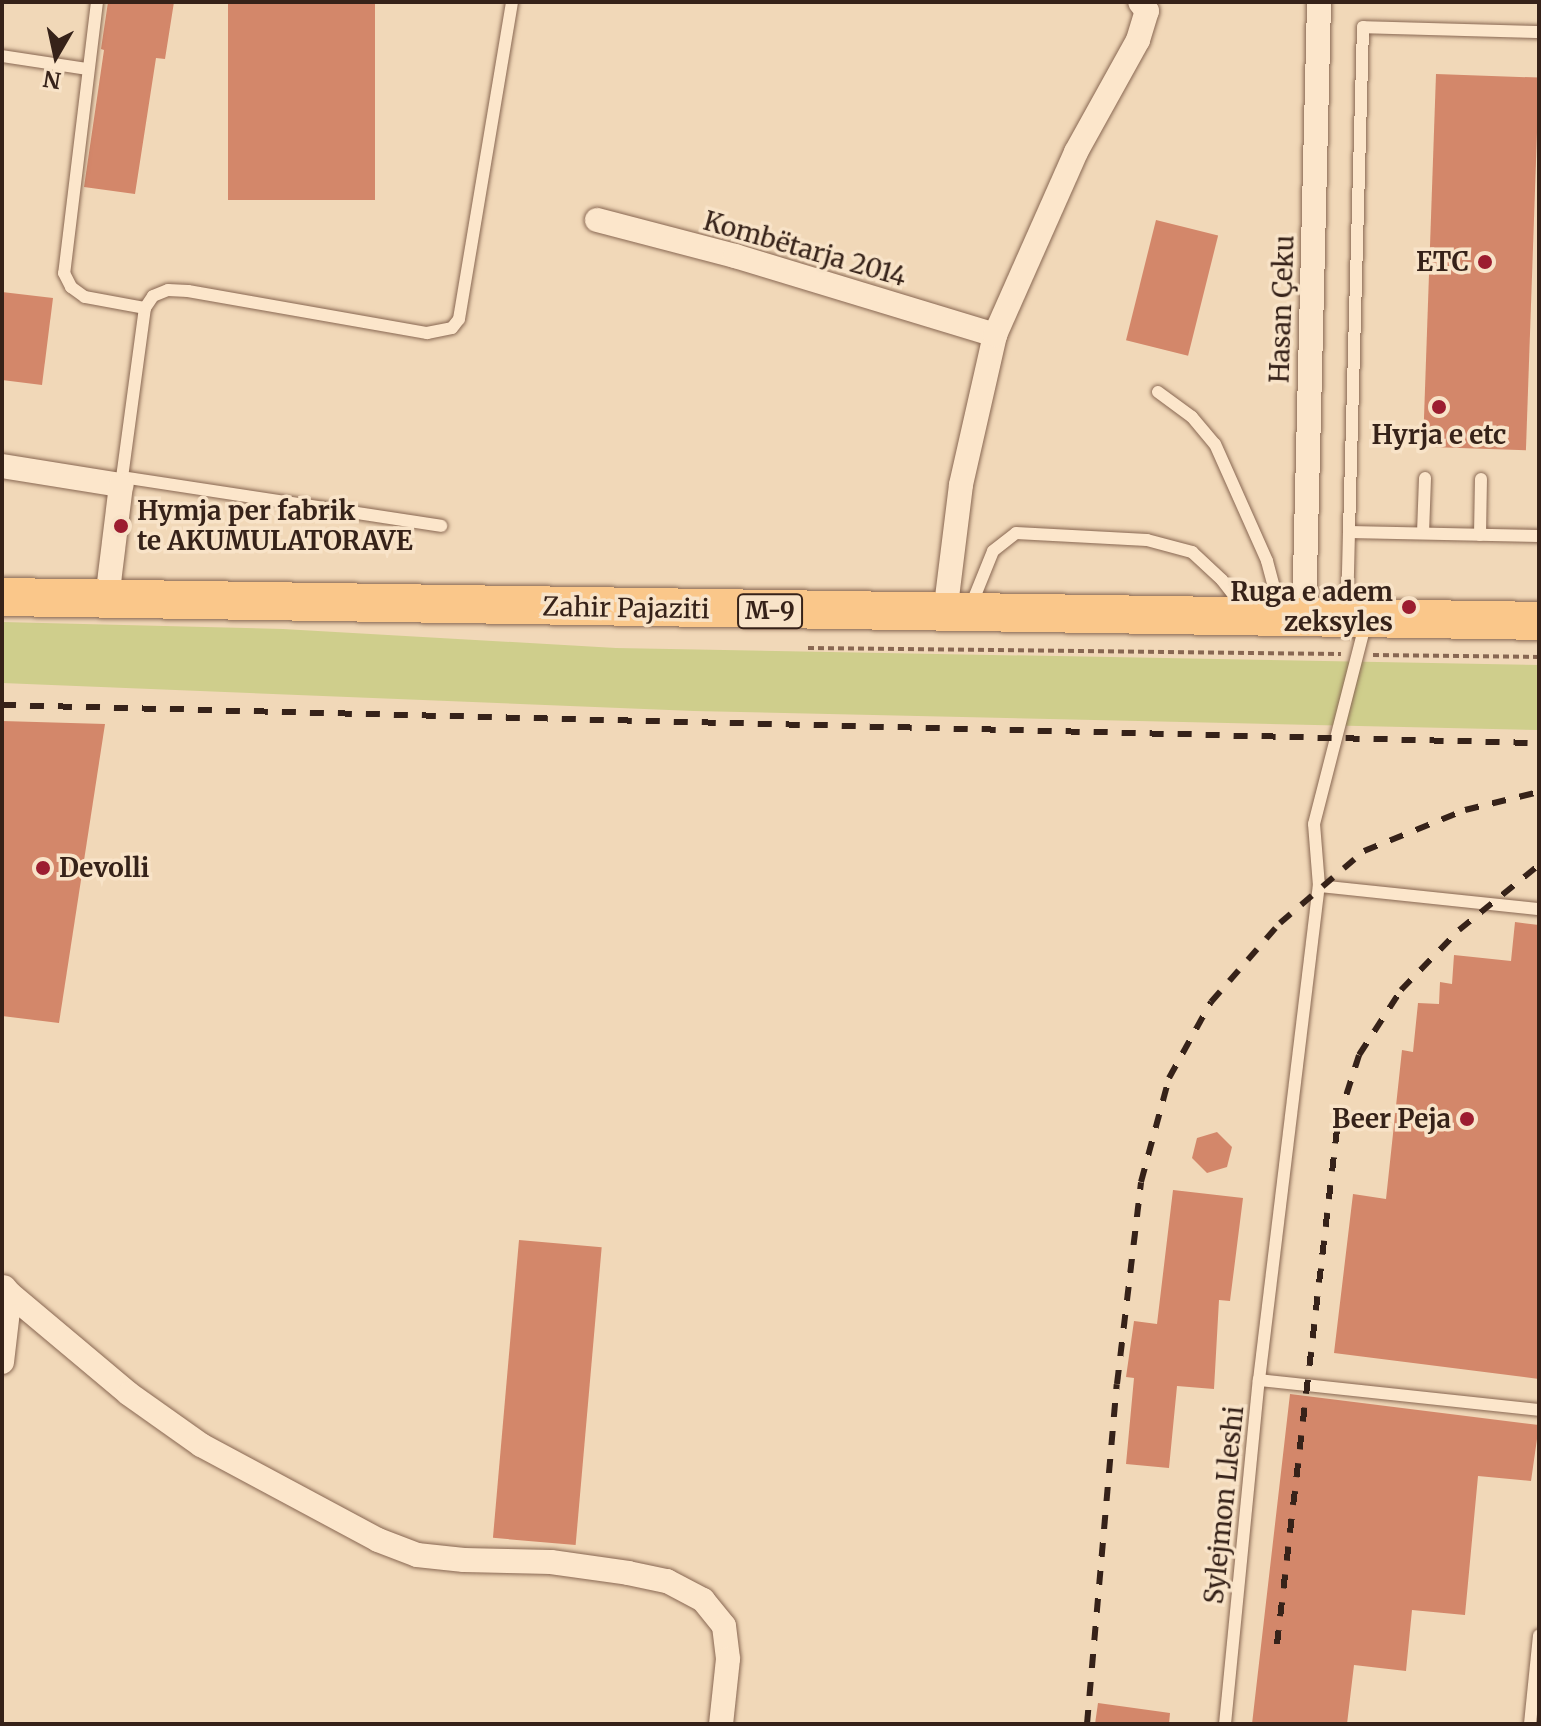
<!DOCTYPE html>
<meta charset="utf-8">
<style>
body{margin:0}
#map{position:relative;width:1541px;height:1726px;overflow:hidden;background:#f1d8b8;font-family:Merriweather,serif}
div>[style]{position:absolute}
.green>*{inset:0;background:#cfce8c}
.building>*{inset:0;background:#d3876a;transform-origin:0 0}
.path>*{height:4px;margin-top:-2px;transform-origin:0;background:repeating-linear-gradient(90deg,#886752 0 6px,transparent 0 10px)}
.roads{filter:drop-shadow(0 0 2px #886752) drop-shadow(0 0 2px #886752)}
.service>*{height:12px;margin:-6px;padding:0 6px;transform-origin:6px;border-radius:6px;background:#fce6cb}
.minor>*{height:24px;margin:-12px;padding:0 12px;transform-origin:12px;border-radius:12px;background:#fce6cb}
.primary>*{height:38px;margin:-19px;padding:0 19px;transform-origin:19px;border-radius:19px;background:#fac78a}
.rail>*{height:6px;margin-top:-3px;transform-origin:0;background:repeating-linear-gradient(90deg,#362219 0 14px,transparent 0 28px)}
.dots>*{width:22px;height:22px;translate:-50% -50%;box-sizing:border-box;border:4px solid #f8e3c8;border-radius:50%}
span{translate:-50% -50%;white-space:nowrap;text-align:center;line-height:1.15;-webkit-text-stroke:7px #f8e3c8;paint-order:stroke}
.shield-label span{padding:2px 6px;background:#f8e3c8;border:2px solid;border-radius:6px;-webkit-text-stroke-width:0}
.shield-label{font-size:24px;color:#362219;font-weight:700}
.street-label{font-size:26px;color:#362219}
.poi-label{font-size:26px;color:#362219;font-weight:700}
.right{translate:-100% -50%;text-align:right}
.left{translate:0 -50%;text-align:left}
.frame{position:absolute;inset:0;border:4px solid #362219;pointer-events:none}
.north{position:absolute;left:16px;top:16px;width:80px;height:80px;-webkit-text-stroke:6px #f8e3c8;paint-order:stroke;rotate:189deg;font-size:22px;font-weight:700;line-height:32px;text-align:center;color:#362219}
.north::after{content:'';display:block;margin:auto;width:28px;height:36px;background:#362219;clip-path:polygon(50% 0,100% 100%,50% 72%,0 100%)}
</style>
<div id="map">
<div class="green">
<div style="clip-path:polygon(2px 622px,283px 629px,616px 648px,1539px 665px,1539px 730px,694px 711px,2px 683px)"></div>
</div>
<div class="building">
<div style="clip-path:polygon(108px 2px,174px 2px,165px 59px,156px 58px,135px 194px,84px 187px,104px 50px,101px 49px)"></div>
<div style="left:228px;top:2px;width:147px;height:198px"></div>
<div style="left:1436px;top:74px;width:103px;height:373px;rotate:2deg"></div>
<div style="left:1156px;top:220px;width:64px;height:124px;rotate:14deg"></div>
<div style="clip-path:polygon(2px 292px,53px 298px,42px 385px,2px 380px)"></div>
<div style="clip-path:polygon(2px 721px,105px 724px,59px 1023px,2px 1016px)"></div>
<div style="clip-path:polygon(1515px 922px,1539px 925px,1539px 1379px,1334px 1353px,1353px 1194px,1386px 1199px,1402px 1050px,1413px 1052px,1418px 1003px,1439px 1004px,1440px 982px,1452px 984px,1454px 955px,1511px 961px)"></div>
<div style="clip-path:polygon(1217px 1132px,1232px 1147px,1227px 1167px,1207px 1173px,1192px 1158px,1197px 1138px)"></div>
<div style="clip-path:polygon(1173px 1190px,1243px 1198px,1230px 1301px,1219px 1300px,1214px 1389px,1177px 1386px,1169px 1468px,1126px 1464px,1134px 1378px,1126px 1377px,1134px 1321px,1157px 1324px)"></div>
<div style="left:519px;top:1240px;width:83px;height:299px;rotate:5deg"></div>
<div style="clip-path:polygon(1290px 1394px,1539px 1425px,1531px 1481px,1478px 1476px,1465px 1615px,1412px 1610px,1406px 1671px,1354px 1665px,1347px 1724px,1252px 1724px)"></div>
<div style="clip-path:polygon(1098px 1703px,1170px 1713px,1169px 1724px,1095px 1724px)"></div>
</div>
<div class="path">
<div style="left:808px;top:648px;width:533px;rotate:0.64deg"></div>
<div style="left:1373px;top:655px;width:166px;rotate:0.7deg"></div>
</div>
<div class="roads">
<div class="service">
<div style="left:97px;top:2px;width:273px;rotate:96.9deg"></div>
<div style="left:64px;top:273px;width:16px;rotate:63deg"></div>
<div style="left:71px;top:287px;width:17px;rotate:36deg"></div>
<div style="left:85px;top:297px;width:61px;rotate:10.4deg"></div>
<div style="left:1539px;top:32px;width:176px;rotate:-178.4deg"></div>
<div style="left:1363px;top:27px;width:505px;rotate:91.59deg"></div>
<div style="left:1349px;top:532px;width:190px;rotate:1.2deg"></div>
<div style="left:2px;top:56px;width:86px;rotate:8.7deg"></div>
<div style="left:1158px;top:392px;width:42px;rotate:36.3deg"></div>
<div style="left:1192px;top:417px;width:35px;rotate:50deg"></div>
<div style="left:1215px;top:444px;width:128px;rotate:66deg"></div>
<div style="left:1267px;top:561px;width:51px;rotate:75.1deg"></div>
<div style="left:122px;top:477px;width:323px;rotate:8.7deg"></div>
<div style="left:121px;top:485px;width:179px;rotate:-82.3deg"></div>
<div style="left:145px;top:308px;width:14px;rotate:-56deg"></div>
<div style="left:153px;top:296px;width:16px;rotate:-22deg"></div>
<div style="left:168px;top:290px;width:20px;rotate:3deg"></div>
<div style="left:188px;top:291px;width:243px;rotate:10deg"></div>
<div style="left:427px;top:333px;width:25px;rotate:-11deg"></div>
<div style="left:452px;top:328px;width:11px;rotate:-52deg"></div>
<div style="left:459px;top:319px;width:321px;rotate:-80.5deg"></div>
<div style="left:1423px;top:533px;width:55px;rotate:-87.9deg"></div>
<div style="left:1480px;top:535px;width:56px;rotate:-89deg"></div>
<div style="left:970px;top:608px;width:61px;rotate:-68deg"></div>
<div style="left:993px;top:551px;width:29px;rotate:-38deg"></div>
<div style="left:1016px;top:533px;width:131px;rotate:3.1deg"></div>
<div style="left:1147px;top:540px;width:47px;rotate:14.9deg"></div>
<div style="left:1192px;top:552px;width:41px;rotate:43deg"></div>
<div style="left:1222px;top:580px;width:36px;rotate:52deg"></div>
<div style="left:1347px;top:613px;width:81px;rotate:-88.6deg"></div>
<div style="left:1319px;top:886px;width:62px;rotate:-94.6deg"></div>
<div style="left:1314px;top:824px;width:209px;rotate:-75.6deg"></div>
<div style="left:1259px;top:1380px;width:498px;rotate:-83.1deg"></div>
<div style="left:1319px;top:886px;width:221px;rotate:6deg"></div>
<div style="left:1225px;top:1724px;width:346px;rotate:-84.4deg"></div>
<div style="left:1259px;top:1380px;width:282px;rotate:6.1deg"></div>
<div style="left:1530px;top:1724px;width:89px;rotate:-84.2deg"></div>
</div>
<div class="minor">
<div style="left:597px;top:220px;width:143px;rotate:14.6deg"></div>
<div style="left:735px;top:256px;width:272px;rotate:16.9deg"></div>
<div style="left:995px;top:335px;width:154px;rotate:102.8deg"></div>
<div style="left:961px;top:485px;width:130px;rotate:97.1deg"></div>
<div style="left:995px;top:335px;width:200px;rotate:-66.1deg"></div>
<div style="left:1076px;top:152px;width:128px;rotate:-61deg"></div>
<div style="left:1138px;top:40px;width:30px;rotate:-73deg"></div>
<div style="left:1147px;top:11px;width:11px;rotate:-128deg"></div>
<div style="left:2px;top:466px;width:121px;rotate:9.1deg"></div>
<div style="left:121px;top:485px;width:115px;rotate:97deg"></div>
<div style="left:1304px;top:617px;width:615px;rotate:-88.6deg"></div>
<div style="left:10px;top:1294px;width:155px;rotate:40deg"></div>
<div style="left:129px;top:1394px;width:88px;rotate:35.3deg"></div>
<div style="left:201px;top:1445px;width:201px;rotate:28.2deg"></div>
<div style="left:378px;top:1540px;width:42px;rotate:21deg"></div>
<div style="left:417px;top:1555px;width:47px;rotate:6.1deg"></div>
<div style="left:464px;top:1560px;width:87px;rotate:1.3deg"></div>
<div style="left:551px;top:1562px;width:78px;rotate:8.1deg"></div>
<div style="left:628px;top:1573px;width:40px;rotate:12deg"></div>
<div style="left:667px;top:1581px;width:41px;rotate:27.8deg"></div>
<div style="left:703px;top:1600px;width:33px;rotate:51deg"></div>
<div style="left:724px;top:1626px;width:33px;rotate:83deg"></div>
<div style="left:728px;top:1659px;width:65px;rotate:96.1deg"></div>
<div style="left:2px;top:1362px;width:68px;rotate:-83.3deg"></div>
<div style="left:10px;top:1294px;width:9px;rotate:-131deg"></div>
</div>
<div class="primary">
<div style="left:2px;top:597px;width:1537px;rotate:0.89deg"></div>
</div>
</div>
<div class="rail">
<div style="left:2px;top:705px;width:1537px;rotate:1.42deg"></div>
<div style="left:1277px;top:1644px;width:527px;rotate:-83.35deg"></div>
<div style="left:1338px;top:1121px;width:69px;rotate:-72.3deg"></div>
<div style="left:1359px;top:1055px;width:77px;rotate:-57.1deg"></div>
<div style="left:1401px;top:990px;width:83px;rotate:-46deg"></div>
<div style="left:1459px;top:930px;width:103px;rotate:-39.1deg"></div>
<div style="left:1087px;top:1724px;width:341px;rotate:-85deg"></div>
<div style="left:1117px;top:1384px;width:203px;rotate:-83.2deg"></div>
<div style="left:1141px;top:1182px;width:108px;rotate:-74.9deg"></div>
<div style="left:1169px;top:1078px;width:87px;rotate:-61.1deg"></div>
<div style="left:1211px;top:1002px;width:105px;rotate:-48.9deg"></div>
<div style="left:1280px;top:923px;width:111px;rotate:-40.6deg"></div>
<div style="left:1364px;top:851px;width:109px;rotate:-22.1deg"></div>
<div style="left:1465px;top:810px;width:76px;rotate:-13.7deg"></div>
</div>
<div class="dots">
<div style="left:1485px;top:262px;background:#9c1d30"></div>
<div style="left:1439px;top:407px;background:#9c1d30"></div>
<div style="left:121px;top:526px;background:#9c1d30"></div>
<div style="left:1409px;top:607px;background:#9c1d30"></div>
<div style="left:43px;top:868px;background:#9c1d30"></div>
<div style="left:1467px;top:1119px;background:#9c1d30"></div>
</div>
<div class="shield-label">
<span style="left:770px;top:611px">M-9</span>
</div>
<div class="street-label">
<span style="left:805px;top:249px;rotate:16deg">Kombëtarja 2014</span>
<span style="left:1282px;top:309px;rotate:-88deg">Hasan Çeku</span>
<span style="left:626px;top:608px;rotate:1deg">Zahir Pajaziti</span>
<span style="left:1224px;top:1505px;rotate:-84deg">Sylejmon Lleshi</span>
</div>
<div class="poi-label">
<span class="right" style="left:1469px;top:262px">ETC</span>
<span style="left:1439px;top:435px">Hyrja e etc</span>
<span class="left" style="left:137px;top:526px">Hymja per fabrik<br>te AKUMULATORAVE</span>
<span class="right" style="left:1393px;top:607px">Ruga e adem<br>zeksyles</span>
<span class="left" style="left:59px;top:868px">Devolli</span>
<span class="right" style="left:1451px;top:1119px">Beer Peja</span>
</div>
<div class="frame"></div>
<div class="north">N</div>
</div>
